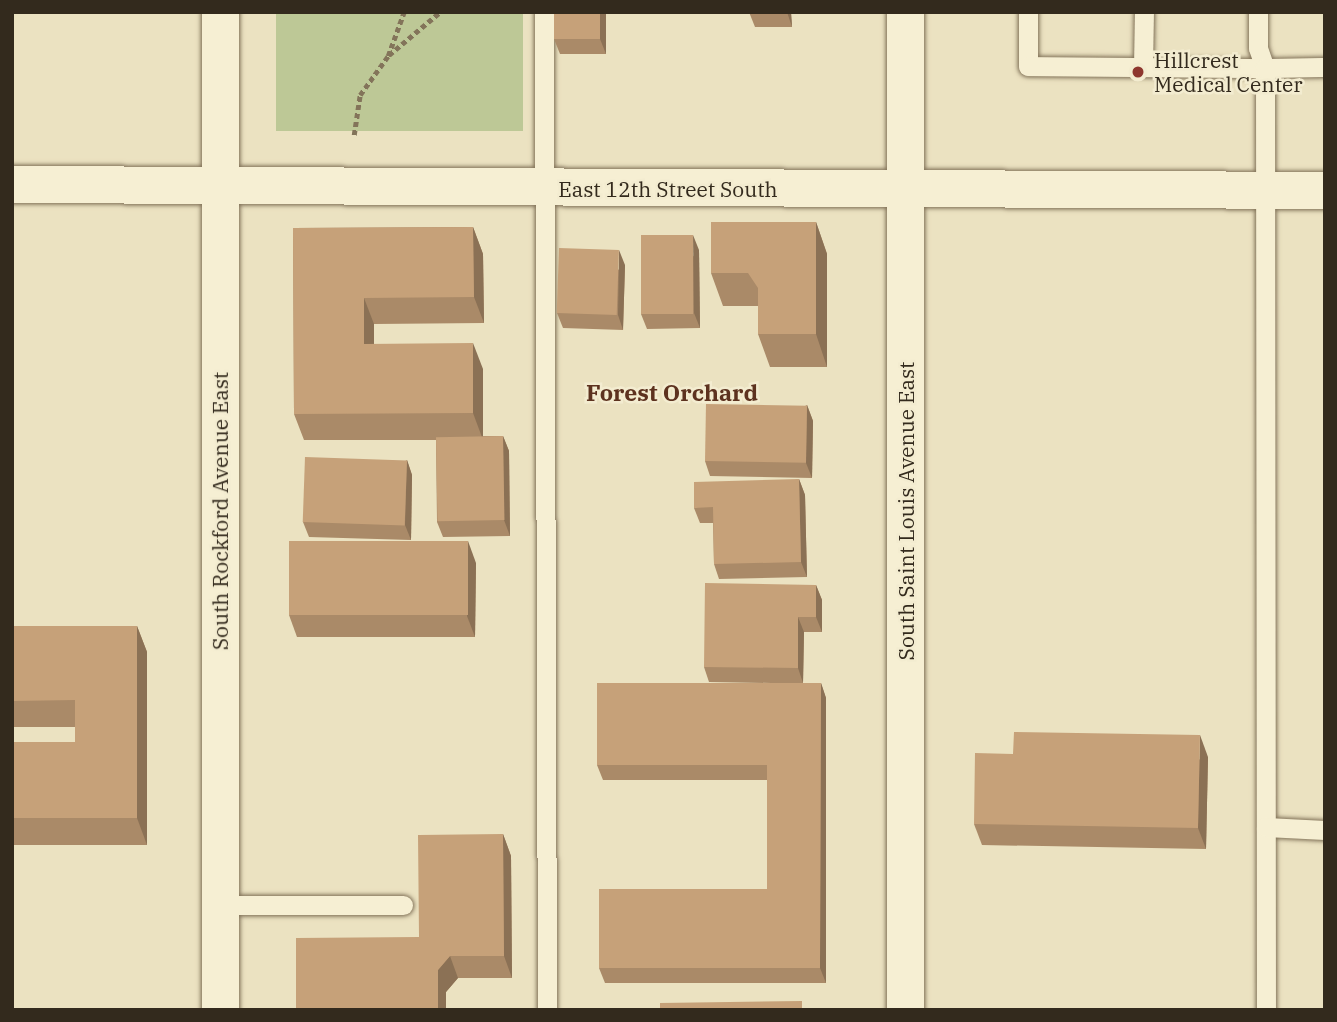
<!DOCTYPE html>
<style>
body{margin:0}
#map{position:relative;width:1337px;height:1022px;overflow:hidden;background:#ebe2c1;font-family:"IBM Plex Serif",serif}
div>[style]{position:absolute}
.green>*{inset:0;background:#bdc896;transform-origin:0 0}
.path>*{height:4.5px;margin-top:-2.25px;transform-origin:0;background:repeating-linear-gradient(90deg,#83745a 0 5px,transparent 0 8.5px)}
.roads{filter:drop-shadow(0 0 2px #83745a) drop-shadow(0 0 2px #83745a)}
.service>*{height:19px;margin:-9.5px;padding:0 9.5px;transform-origin:9.5px;border-radius:9.5px;background:#f6efd3}
.minor>*{height:37px;margin:-18.5px;padding:0 18.5px;transform-origin:18.5px;border-radius:18.5px;background:#f6efd3}
.wall>*{inset:0;background:#aa8a68}
.shaded-wall>*{inset:0;background:#8b7155}
.building>*{inset:0;background:#c6a179;transform-origin:0 0}
.dots>*{width:19px;height:19px;translate:-50% -50%;box-sizing:border-box;border:4px solid #f3ecd0;border-radius:50%}
span{translate:-50% -50%;white-space:nowrap;text-align:center;line-height:1.15;-webkit-text-stroke:5px #f3ecd0;paint-order:stroke}
.poi-label{font-size:21px;color:#332a1d}
.left{translate:0 -50%;text-align:left}
.street-label{font-size:21px;color:#332a1d}
.neighbourhood-label{font-size:23px;color:#5d321f;font-weight:700}
.frame{position:absolute;inset:0;border:14px solid #332a1d;pointer-events:none}
</style>
<div id="map">
<div class="green">
<div style="left:276px;top:12px;width:247px;height:119px"></div>
</div>
<div class="path">
<div style="left:389px;top:55px;width:67px;rotate:-40.1deg"></div>
<div style="left:354px;top:135px;width:40px;rotate:-81.5deg"></div>
<div style="left:360px;top:95px;width:48px;rotate:-54.3deg"></div>
<div style="left:388px;top:56px;width:47px;rotate:-70deg"></div>
</div>
<div class="roads">
<div class="service">
<div style="left:544px;top:12px;width:998px;rotate:89.83deg"></div>
<div style="left:1028px;top:12px;width:54px;rotate:90deg"></div>
<div style="left:1028px;top:66px;width:237px;rotate:0.5deg"></div>
<div style="left:1265px;top:68px;width:942px;rotate:89.94deg"></div>
<div style="left:1258px;top:12px;width:36px;rotate:90deg"></div>
<div style="left:1258px;top:48px;width:21px;rotate:71deg"></div>
<div style="left:1265px;top:68px;width:60px;rotate:-1deg"></div>
<div style="left:1143px;top:67px;width:55px;rotate:-89deg"></div>
<div style="left:1266px;top:827px;width:59px;rotate:2.9deg"></div>
<div style="left:220px;top:905px;width:183px"></div>
</div>
<div class="minor">
<div style="left:905px;top:12px;width:998px;rotate:90deg"></div>
<div style="left:12px;top:184px;width:1313px;rotate:0.26deg"></div>
<div style="left:220px;top:1010px;width:998px;rotate:-90deg"></div>
</div>
</div>
<div class="wall">
<div style="clip-path:polygon(606px 12px,606px 54px,560px 54px,554px 39px)"></div>
<div style="clip-path:polygon(749px 12px,791px 12px,792px 27px,755px 27px)"></div>
<div style="clip-path:polygon(816px 222px,827px 254px,827px 367px,770px 367px,758px 334px,758px 306px,723px 306px,711px 273px)"></div>
<div style="clip-path:polygon(473px 227px,483px 254px,484px 323px,374px 324px,374px 344px,483px 369px,483px 436px,503px 436px,509px 451px,510px 536px,443px 537px,437px 522px,436px 440px,304px 440px,294px 414px,293px 228px)"></div>
<div style="clip-path:polygon(699px 250px,700px 328px,647px 329px,641px 314px)"></div>
<div style="clip-path:polygon(625px 265px,623px 330px,563px 328px,557px 313px)"></div>
<div style="clip-path:polygon(807px 405px,813px 421px,812px 478px,710px 476px,705px 461px)"></div>
<div style="clip-path:polygon(407px 460px,412px 475px,411px 540px,309px 537px,303px 522px)"></div>
<div style="clip-path:polygon(799px 479px,805px 495px,807px 577px,719px 579px,714px 564px,713px 523px,700px 523px,694px 508px)"></div>
<div style="clip-path:polygon(476px 563px,475px 637px,297px 637px,289px 615px)"></div>
<div style="clip-path:polygon(816px 585px,822px 600px,822px 632px,804px 632px,803px 683px,821px 683px,826px 698px,826px 983px,605px 983px,599px 968px,767px 889px,767px 780px,603px 780px,597px 765px,771px 683px,709px 682px,704px 667px)"></div>
<div style="clip-path:polygon(12px 626px,137px 626px,147px 652px,147px 845px,12px 845px,12px 742px,75px 742px,75px 727px,12px 727px)"></div>
<div style="clip-path:polygon(1208px 757px,1206px 849px,982px 845px,974px 824px)"></div>
<div style="clip-path:polygon(503px 834px,511px 856px,512px 978px,458px 978px,446px 992px,446px 1010px,419px 937px)"></div>
</div>
<div class="shaded-wall">
<div style="clip-path:polygon(600px 12px,606px 12px,606px 54px,600px 39px)"></div>
<div style="clip-path:polygon(787px 12px,791px 12px,792px 27px)"></div>
<div style="clip-path:polygon(816px 222px,827px 254px,827px 367px,816px 334px)"></div>
<div style="clip-path:polygon(473px 227px,483px 254px,484px 323px,474px 297px)"></div>
<div style="clip-path:polygon(693px 235px,699px 250px,700px 328px,694px 313px)"></div>
<div style="clip-path:polygon(619px 250px,625px 265px,623px 330px,618px 315px)"></div>
<div style="clip-path:polygon(364px 298px,374px 324px,374px 370px,364px 344px)"></div>
<div style="clip-path:polygon(473px 343px,483px 369px,483px 440px,473px 413px)"></div>
<div style="clip-path:polygon(807px 405px,813px 421px,812px 478px,806px 463px)"></div>
<div style="clip-path:polygon(503px 436px,509px 451px,510px 536px,504px 520px)"></div>
<div style="clip-path:polygon(407px 460px,412px 475px,411px 540px,405px 525px)"></div>
<div style="clip-path:polygon(799px 479px,805px 495px,807px 577px,801px 562px)"></div>
<div style="clip-path:polygon(468px 541px,476px 563px,475px 637px,467px 616px)"></div>
<div style="clip-path:polygon(816px 585px,822px 600px,822px 632px,816px 617px)"></div>
<div style="clip-path:polygon(798px 617px,804px 632px,803px 683px,798px 668px)"></div>
<div style="clip-path:polygon(137px 626px,147px 652px,147px 845px,137px 818px)"></div>
<div style="clip-path:polygon(821px 683px,826px 698px,826px 983px,820px 968px)"></div>
<div style="clip-path:polygon(1200px 735px,1208px 757px,1206px 849px,1198px 828px)"></div>
<div style="clip-path:polygon(503px 834px,511px 856px,512px 978px,504px 956px)"></div>
<div style="clip-path:polygon(450px 956px,458px 978px,446px 992px,446px 1010px,438px 1010px,438px 970px)"></div>
</div>
<div class="building">
<div style="left:554px;top:12px;width:46px;height:27px"></div>
<div style="clip-path:polygon(711px 222px,816px 222px,816px 334px,758px 334px,758px 288px,748px 273px,711px 273px)"></div>
<div style="clip-path:polygon(473px 227px,474px 297px,364px 298px,364px 344px,473px 343px,473px 413px,294px 414px,293px 228px)"></div>
<div style="left:641px;top:235px;width:52px;height:79px"></div>
<div style="left:559px;top:248px;width:60px;height:65px;rotate:2deg"></div>
<div style="left:706px;top:404px;width:101px;height:57px;rotate:1deg"></div>
<div style="left:503px;top:436px;width:84px;height:67px;rotate:89deg"></div>
<div style="left:305px;top:457px;width:102px;height:65px;rotate:2deg"></div>
<div style="clip-path:polygon(799px 479px,801px 562px,714px 564px,713px 507px,694px 508px,694px 482px)"></div>
<div style="left:289px;top:541px;width:179px;height:74px"></div>
<div style="clip-path:polygon(705px 583px,816px 585px,816px 617px,798px 617px,798px 668px,704px 667px)"></div>
<div style="clip-path:polygon(12px 626px,137px 626px,137px 818px,12px 818px,12px 742px,75px 742px,75px 700px,12px 701px)"></div>
<div style="clip-path:polygon(597px 683px,821px 683px,820px 968px,599px 968px,599px 889px,767px 889px,767px 765px,597px 765px)"></div>
<div style="clip-path:polygon(1014px 732px,1200px 735px,1198px 828px,974px 824px,975px 753px,1013px 754px)"></div>
<div style="clip-path:polygon(503px 834px,504px 956px,450px 956px,438px 970px,438px 1010px,296px 1010px,296px 938px,419px 937px,418px 835px)"></div>
<div style="clip-path:polygon(802px 1001px,802px 1010px,660px 1010px,660px 1003px)"></div>
</div>
<div class="dots">
<div style="left:1138px;top:72px;background:#8e372e"></div>
</div>
<div class="poi-label">
<span class="left" style="left:1154px;top:72px">Hillcrest<br>Medical Center</span>
</div>
<div class="street-label">
<span style="left:668px;top:189px">East 12th Street South</span>
<span style="left:220px;top:511px;rotate:-90deg">South Rockford Avenue East</span>
<span style="left:906px;top:511px;rotate:-90deg">South Saint Louis Avenue East</span>
</div>
<div class="neighbourhood-label">
<span style="left:672px;top:392px">Forest Orchard</span>
</div>
<div class="frame"></div>
</div>
